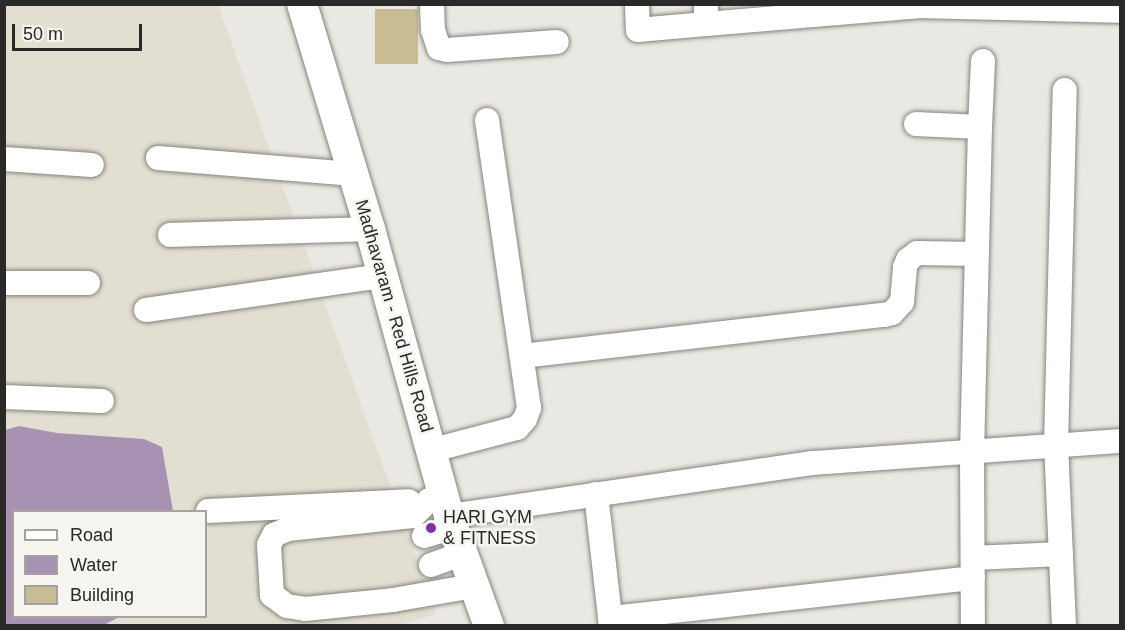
<!DOCTYPE html>
<style>
body{margin:0}
#map{position:relative;width:1125px;height:630px;overflow:hidden;background:#eae8e3;font-family:Arial,sans-serif}
div>[style]{position:absolute}
.built>*{inset:0;background:#e2ded1}
.water>*{inset:0;background:#a892b4}
.building>*{inset:0;background:#c9bc94;transform-origin:0 0}
.roads{filter:drop-shadow(0 0 2px #85847f) drop-shadow(0 0 2px #85847f)}
.minor>*{height:24px;margin:-12px;padding:0 12px;transform-origin:12px;border-radius:12px;background:#fff}
.major>*{height:30px;margin:-15px;padding:0 15px;transform-origin:15px;border-radius:15px;background:#fff}
.dots>*{width:16px;height:16px;translate:-50% -50%;box-sizing:border-box;border:3px solid #f7f5f0;border-radius:50%}
span{translate:-50% -50%;white-space:nowrap;text-align:center;line-height:1.15;-webkit-text-stroke:5px #f7f5f0;paint-order:stroke}
.street-label{font-size:18px;color:#2a2927}
.poi-label{font-size:18px;color:#2a2927}
.left{translate:0 -50%;text-align:left}
.frame{position:absolute;inset:0;border:6px solid #2a2927;pointer-events:none}
.legend{position:absolute;left:12px;top:510px;width:195px;height:108px;box-sizing:border-box;background:#f7f5f0;border:2px solid #a5a3a0;margin:0;padding:8px 10px;list-style:none;font-size:18px;color:#2a2927}
.legend li{display:flex;align-items:center;gap:12px;height:30px}
.legend b{width:30px;border:2px solid #a5a3a0}
.scale{position:absolute;left:12px;top:24px;width:130px;height:27px;box-sizing:border-box;border:3px solid #2a2927;border-top:0;padding-left:8px;font-size:18px;line-height:21px;white-space:nowrap;color:#2a2927;-webkit-text-stroke:4px #f7f5f0;paint-order:stroke}
</style>
<div id="map">
<div class="built">
<div style="clip-path:polygon(evenodd,4px 5px,218px 5px,436px 614px,396px 626px,5px 625px,4px 5px,14px 512px,206px 512px,206px 616px,14px 616px,14px 512px)"></div>
</div>
<div class="water">
<div style="clip-path:polygon(19px 426px,57px 433px,144px 439px,162px 447px,173px 511px,14px 512px,14px 616px,119px 617px,104px 625px,5px 625px,5px 430px)"></div>
</div>
<div class="building">
<div style="left:375px;top:9px;width:43px;height:55px"></div>
</div>
<div class="roads">
<div class="minor">
<div style="left:432px;top:4px;width:26px;rotate:88deg"></div>
<div style="left:433px;top:30px;width:19px;rotate:72deg"></div>
<div style="left:439px;top:48px;width:8px;rotate:14deg"></div>
<div style="left:447px;top:50px;width:110px;rotate:-4.2deg"></div>
<div style="left:637px;top:4px;width:26px;rotate:88deg"></div>
<div style="left:638px;top:30px;width:68px;rotate:-5deg"></div>
<div style="left:706px;top:4px;width:20px;rotate:90deg"></div>
<div style="left:706px;top:24px;width:216px;rotate:-4.8deg"></div>
<div style="left:921px;top:6px;width:199px;rotate:1.4deg"></div>
<div style="left:916px;top:124px;width:64px;rotate:2.7deg"></div>
<div style="left:980px;top:127px;width:324px;rotate:91.4deg"></div>
<div style="left:972px;top:451px;width:175px;rotate:89.7deg"></div>
<div style="left:980px;top:127px;width:66px;rotate:-87.4deg"></div>
<div style="left:158px;top:158px;width:197px;rotate:4.7deg"></div>
<div style="left:4px;top:159px;width:88px;rotate:3.9deg"></div>
<div style="left:170px;top:235px;width:200px;rotate:-1.7deg"></div>
<div style="left:4px;top:283px;width:84px"></div>
<div style="left:146px;top:310px;width:239px;rotate:-8.2deg"></div>
<div style="left:522px;top:356px;width:364px;rotate:-6.5deg"></div>
<div style="left:884px;top:315px;width:8px;rotate:-14deg"></div>
<div style="left:892px;top:313px;width:15px;rotate:-48deg"></div>
<div style="left:902px;top:302px;width:35px;rotate:-85deg"></div>
<div style="left:905px;top:267px;width:8px;rotate:-67deg"></div>
<div style="left:908px;top:260px;width:11px;rotate:-38deg"></div>
<div style="left:917px;top:253px;width:59px;rotate:1deg"></div>
<div style="left:4px;top:397px;width:98px;rotate:2.3deg"></div>
<div style="left:433px;top:450px;width:87px;rotate:-14.7deg"></div>
<div style="left:517px;top:428px;width:12px;rotate:-48deg"></div>
<div style="left:525px;top:419px;width:12px;rotate:-70deg"></div>
<div style="left:529px;top:408px;width:291px;rotate:-98.3deg"></div>
<div style="left:596px;top:494px;width:133px;rotate:83.5deg"></div>
<div style="left:429px;top:500px;width:23px;rotate:135deg"></div>
<div style="left:413px;top:516px;width:126px;rotate:174.1deg"></div>
<div style="left:288px;top:529px;width:15px;rotate:157deg"></div>
<div style="left:274px;top:535px;width:11px;rotate:117deg"></div>
<div style="left:269px;top:545px;width:50px;rotate:86.6deg"></div>
<div style="left:272px;top:595px;width:19px;rotate:36deg"></div>
<div style="left:287px;top:606px;width:18px;rotate:9deg"></div>
<div style="left:305px;top:609px;width:88px;rotate:-5.8deg"></div>
<div style="left:393px;top:600px;width:81px;rotate:-9.9deg"></div>
<div style="left:208px;top:511px;width:201px;rotate:-2.8deg"></div>
<div style="left:449px;top:516px;width:368px;rotate:-8.3deg"></div>
<div style="left:813px;top:463px;width:308px;rotate:-4.1deg"></div>
<div style="left:424px;top:536px;width:30px;rotate:-17deg"></div>
<div style="left:973px;top:558px;width:88px;rotate:-2.6deg"></div>
<div style="left:431px;top:565px;width:33px;rotate:-20deg"></div>
<div style="left:610px;top:618px;width:365px;rotate:-6.3deg"></div>
<div style="left:1064px;top:626px;width:180px;rotate:-92.5deg"></div>
<div style="left:1056px;top:446px;width:356px;rotate:-88.6deg"></div>
</div>
<div class="major">
<div style="left:302px;top:4px;width:235px;rotate:73.2deg"></div>
<div style="left:370px;top:229px;width:298px;rotate:74.6deg"></div>
<div style="left:449px;top:516px;width:117px;rotate:70deg"></div>
</div>
</div>
<div class="dots">
<div style="left:431px;top:528px;background:#7f31a2"></div>
</div>
<div class="street-label">
<span style="left:394px;top:316px;rotate:74deg">Madhavaram - Red Hills Road</span>
</div>
<div class="poi-label">
<span class="left" style="left:443px;top:528px">HARI GYM<br>&amp; FITNESS</span>
</div>
<div class="frame"></div>
<ul class="legend">
<li><b style="height:8px;background:#fff"></b>Road</li>
<li><b style="height:16px;background:#a892b4"></b>Water</li>
<li><b style="height:16px;background:#c9bc94"></b>Building</li>
</ul>
<div class="scale">50 m</div>
</div>
